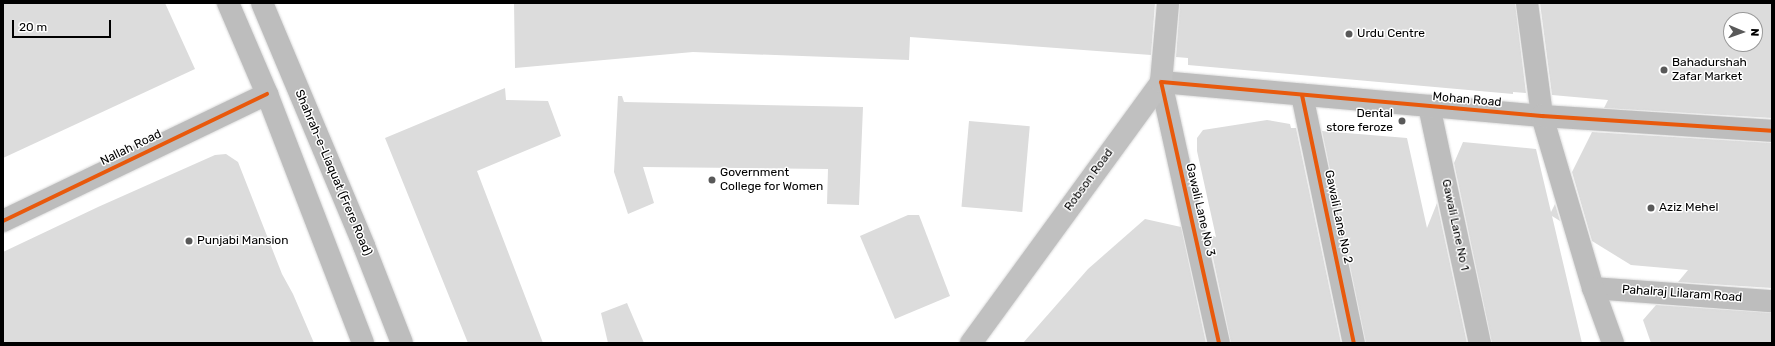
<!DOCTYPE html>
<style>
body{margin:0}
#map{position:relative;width:1775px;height:346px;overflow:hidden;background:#fff;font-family:Rubik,sans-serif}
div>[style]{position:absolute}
.building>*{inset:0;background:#dcdcdc;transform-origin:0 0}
.roads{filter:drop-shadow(0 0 1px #dbdbdb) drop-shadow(0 0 1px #dbdbdb)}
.minor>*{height:22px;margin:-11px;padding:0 11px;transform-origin:11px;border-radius:11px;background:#bdbdbd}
.tertiary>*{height:22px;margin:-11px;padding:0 11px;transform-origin:11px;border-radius:11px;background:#bdbdbd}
.secondary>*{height:22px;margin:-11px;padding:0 11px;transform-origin:11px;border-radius:11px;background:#c0c0c0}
.primary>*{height:22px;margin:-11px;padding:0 11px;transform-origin:11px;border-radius:11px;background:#bdbdbd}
.cycleway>*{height:4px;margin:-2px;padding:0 2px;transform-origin:2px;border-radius:2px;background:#e8590c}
.dots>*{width:11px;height:11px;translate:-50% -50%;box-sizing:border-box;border:2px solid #fff;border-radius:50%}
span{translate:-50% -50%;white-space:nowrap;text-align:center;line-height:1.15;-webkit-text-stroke:3px #fff;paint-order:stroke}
.poi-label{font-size:12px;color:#000}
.left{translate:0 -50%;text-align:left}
.right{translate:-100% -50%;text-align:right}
.street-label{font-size:12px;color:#000}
.frame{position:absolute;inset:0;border:4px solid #000;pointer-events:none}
.north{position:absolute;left:1723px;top:12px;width:40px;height:40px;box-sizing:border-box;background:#fff;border:1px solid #999;border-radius:50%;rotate:92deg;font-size:11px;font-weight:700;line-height:16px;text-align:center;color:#000}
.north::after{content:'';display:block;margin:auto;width:14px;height:18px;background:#595959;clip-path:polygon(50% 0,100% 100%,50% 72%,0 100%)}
.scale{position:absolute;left:12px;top:20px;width:99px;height:18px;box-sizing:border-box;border:2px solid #000;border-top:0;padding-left:5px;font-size:12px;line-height:14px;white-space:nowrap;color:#000;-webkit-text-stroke:3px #fff;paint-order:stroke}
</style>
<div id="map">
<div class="building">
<div style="clip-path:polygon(3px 3px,165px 3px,195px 69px,3px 158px)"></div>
<div style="clip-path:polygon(514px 3px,1155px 3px,1151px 55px,910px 37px,909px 60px,693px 52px,515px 68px)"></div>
<div style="clip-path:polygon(1180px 3px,1515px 3px,1526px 93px,1513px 92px,1513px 94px,1188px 65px,1188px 58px,1176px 57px)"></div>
<div style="clip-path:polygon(evenodd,1540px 3px,1772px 3px,1772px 118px,1604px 108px,1608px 100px,1552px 95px,1540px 3px,1731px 20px,1755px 20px,1755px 44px,1731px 44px,1731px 20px)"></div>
<div style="clip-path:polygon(505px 88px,506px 100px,548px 101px,561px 136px,477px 171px,543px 343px,468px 343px,385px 138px)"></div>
<div style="clip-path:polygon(618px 96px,622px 96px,624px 102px,863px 107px,859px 205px,827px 204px,828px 169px,643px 167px,654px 203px,628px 214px,614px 172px)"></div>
<div style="clip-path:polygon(1267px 120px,1290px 124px,1291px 128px,1296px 128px,1341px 343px,1231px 343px,1208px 234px,1216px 237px,1197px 151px,1197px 138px,1203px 130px)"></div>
<div style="left:969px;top:121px;width:61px;height:86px;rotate:5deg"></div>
<div style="clip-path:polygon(1322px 131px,1407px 138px,1427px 228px,1437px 203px,1467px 343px,1366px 343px)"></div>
<div style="clip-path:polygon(1592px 132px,1772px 143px,1772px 288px,1678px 282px,1688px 270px,1631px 265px,1592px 241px,1572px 172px)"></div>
<div style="clip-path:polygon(1463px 142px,1536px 149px,1551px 212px,1555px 204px,1560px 221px,1552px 216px,1582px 343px,1492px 343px,1454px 163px)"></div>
<div style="clip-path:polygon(226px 154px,238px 162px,282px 274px,293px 294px,314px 343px,3px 343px,3px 252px,98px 207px,215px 155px)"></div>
<div style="clip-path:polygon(908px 215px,919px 215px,950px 296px,895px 319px,860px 236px)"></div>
<div style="clip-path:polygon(1145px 219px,1181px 227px,1206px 343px,1023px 343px,1088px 269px)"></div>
<div style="clip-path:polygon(627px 303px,644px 343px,608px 343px,601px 313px)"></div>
<div style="clip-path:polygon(1656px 305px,1772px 313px,1772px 343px,1651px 343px,1643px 320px)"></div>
</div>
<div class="roads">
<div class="minor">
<div style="left:1161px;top:82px;width:267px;rotate:77.5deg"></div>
<div style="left:1302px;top:95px;width:253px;rotate:78.2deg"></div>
<div style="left:1429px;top:106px;width:242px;rotate:77.9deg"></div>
<div style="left:3px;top:221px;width:293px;rotate:-25.7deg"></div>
<div style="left:1593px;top:288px;width:179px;rotate:4.2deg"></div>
</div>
<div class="tertiary">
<div style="left:1527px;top:3px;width:114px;rotate:82.4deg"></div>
<div style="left:1542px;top:116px;width:179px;rotate:73.5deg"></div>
<div style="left:1593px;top:288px;width:59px;rotate:70deg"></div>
<div style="left:1161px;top:82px;width:383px;rotate:5.1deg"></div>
<div style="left:1542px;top:116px;width:230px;rotate:3.7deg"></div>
</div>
<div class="secondary">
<div style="left:971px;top:343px;width:323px;rotate:-53.9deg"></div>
<div style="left:1161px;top:82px;width:79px;rotate:-84.9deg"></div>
</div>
<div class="primary">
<div style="left:228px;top:3px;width:99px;rotate:66.8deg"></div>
<div style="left:267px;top:94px;width:267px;rotate:68.9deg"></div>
<div style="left:262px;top:3px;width:264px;rotate:67.2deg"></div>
<div style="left:364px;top:246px;width:104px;rotate:68.6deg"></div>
</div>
</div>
<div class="cycleway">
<div style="left:1302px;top:95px;width:253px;rotate:78.2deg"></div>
<div style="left:3px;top:221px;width:293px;rotate:-25.7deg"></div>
<div style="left:1219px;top:343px;width:267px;rotate:-102.5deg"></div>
<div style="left:1161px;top:82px;width:383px;rotate:5.1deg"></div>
<div style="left:1542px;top:116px;width:230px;rotate:3.7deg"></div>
</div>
<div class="dots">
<div style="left:1349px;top:34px;background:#595959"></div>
<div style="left:1664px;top:70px;background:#595959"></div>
<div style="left:1402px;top:121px;background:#595959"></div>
<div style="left:712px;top:180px;background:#595959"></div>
<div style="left:1651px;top:208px;background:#595959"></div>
<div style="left:189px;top:241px;background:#595959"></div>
</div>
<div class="poi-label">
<span class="left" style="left:1357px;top:34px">Urdu Centre</span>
<span class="left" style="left:1672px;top:70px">Bahadurshah<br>Zafar Market</span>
<span class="right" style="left:1393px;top:121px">Dental<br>store feroze</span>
<span class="left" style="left:720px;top:180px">Government<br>College for Women</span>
<span class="left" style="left:1659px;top:208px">Aziz Mehel</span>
<span class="left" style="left:197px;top:241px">Punjabi Mansion</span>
</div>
<div class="street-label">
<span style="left:1467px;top:100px;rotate:5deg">Mohan Road</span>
<span style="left:131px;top:148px;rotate:-26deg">Nallah Road</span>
<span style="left:333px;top:173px;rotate:67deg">Shahrah-e-Liaquat (Frere Road)</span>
<span style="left:1089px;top:180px;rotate:-54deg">Robson Road</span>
<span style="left:1200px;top:210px;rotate:77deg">Gawali Lane No 3</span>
<span style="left:1338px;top:217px;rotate:78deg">Gawali Lane No 2</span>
<span style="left:1455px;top:225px;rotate:78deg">Gawali Lane No 1</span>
<span style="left:1682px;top:294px;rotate:4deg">Pahalraj Lilaram Road</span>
</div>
<div class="frame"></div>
<div class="north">N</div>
<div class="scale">20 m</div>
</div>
